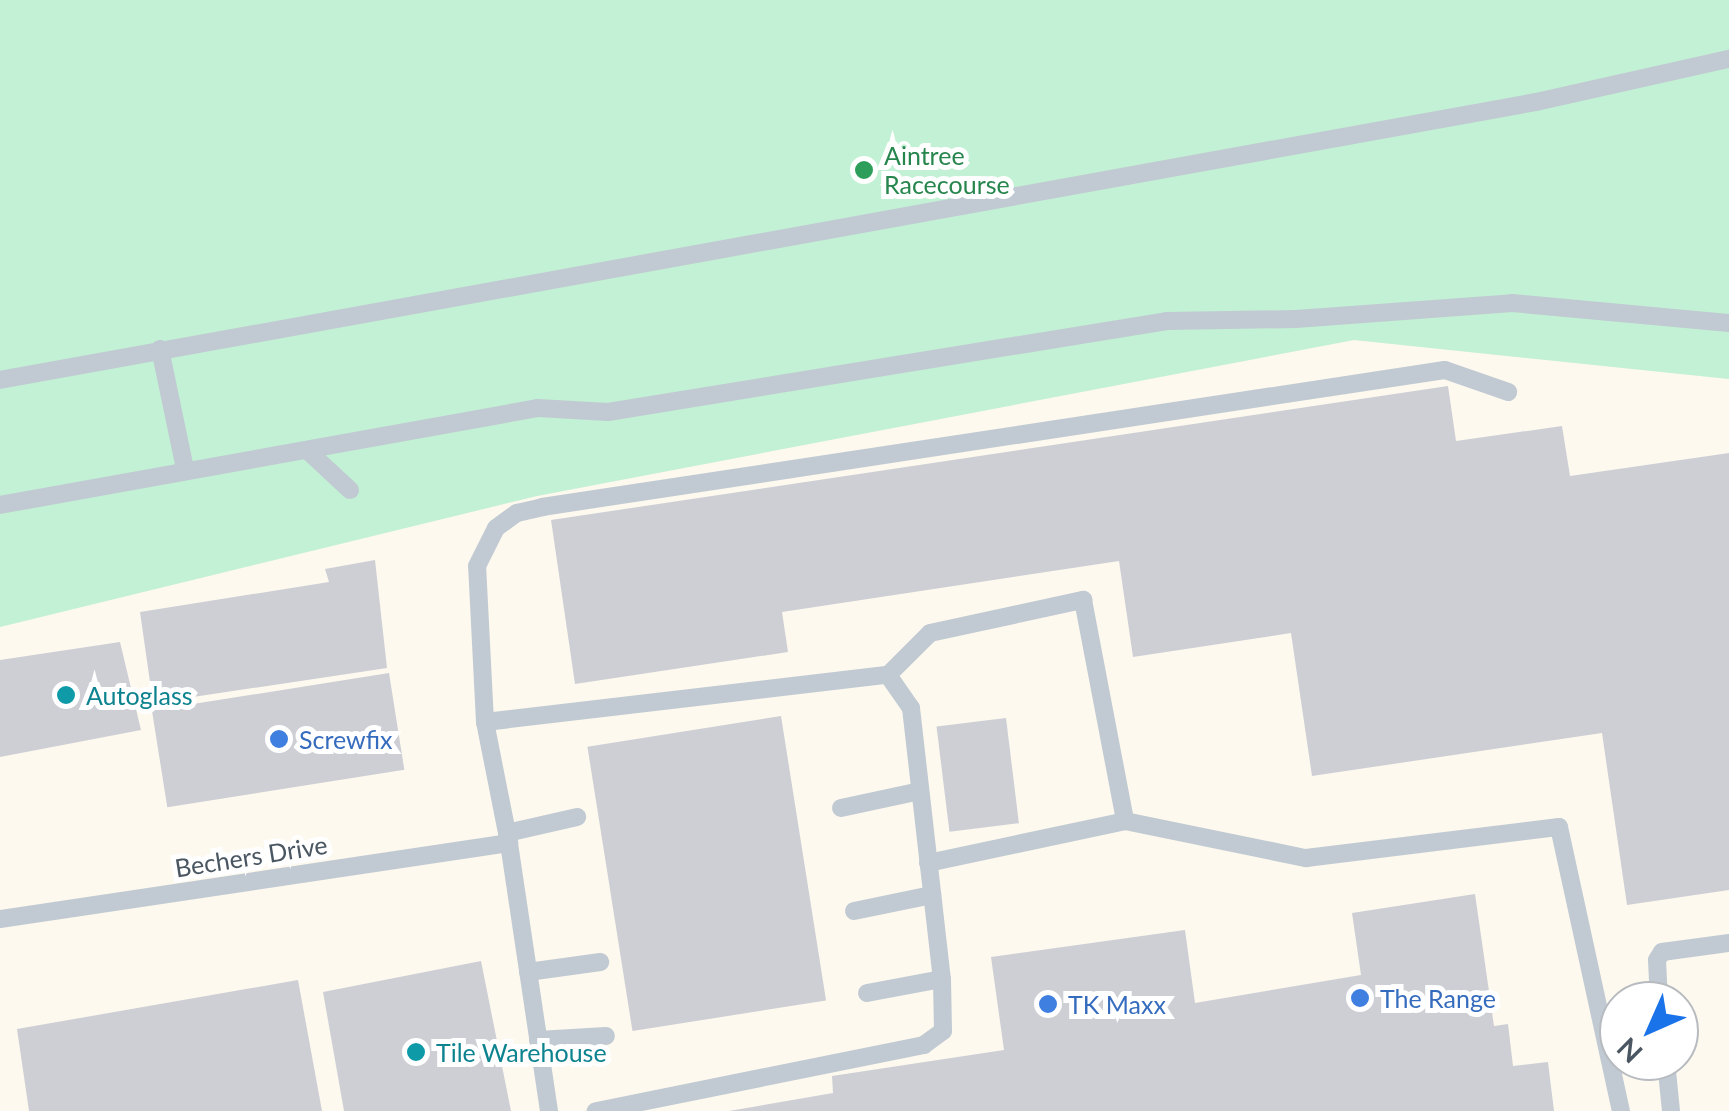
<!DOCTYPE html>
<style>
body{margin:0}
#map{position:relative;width:1729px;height:1111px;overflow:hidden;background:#f5f3f3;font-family:Lato,sans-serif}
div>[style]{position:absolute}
.commercial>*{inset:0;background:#fdf9ef}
.green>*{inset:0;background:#c3f1d5}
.building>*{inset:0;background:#cdcfd5;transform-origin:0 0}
.lane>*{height:18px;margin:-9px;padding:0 9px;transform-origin:9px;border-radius:9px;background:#c1cad2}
.dots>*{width:28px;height:28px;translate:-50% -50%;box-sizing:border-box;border:5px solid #fff;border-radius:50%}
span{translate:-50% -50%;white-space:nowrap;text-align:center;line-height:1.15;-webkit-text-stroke:10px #fff;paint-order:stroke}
.leisure-label{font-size:25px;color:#27864d}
.left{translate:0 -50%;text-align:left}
.culture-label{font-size:25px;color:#0d838f}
.shop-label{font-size:25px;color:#366cbe}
.street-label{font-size:25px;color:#4a5661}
.north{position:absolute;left:1599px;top:981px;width:100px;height:100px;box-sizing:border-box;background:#fff;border:2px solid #b7bbc0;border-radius:50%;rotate:225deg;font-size:28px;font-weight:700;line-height:40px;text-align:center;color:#4a5661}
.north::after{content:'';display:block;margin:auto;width:35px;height:45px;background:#1a73e8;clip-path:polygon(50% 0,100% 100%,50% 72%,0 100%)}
</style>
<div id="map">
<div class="commercial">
<div style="clip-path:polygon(evenodd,1354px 340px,1729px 379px,1729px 1111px,0 1111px,0 627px,537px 496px,1354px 340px,1619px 1001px,1679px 1001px,1679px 1061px,1619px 1061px,1619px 1001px)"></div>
</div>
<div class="green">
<div style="clip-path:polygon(0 0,1729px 0,1729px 379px,1354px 340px,537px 496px,0 627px)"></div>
</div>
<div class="building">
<div style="clip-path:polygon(1448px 386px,1456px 441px,1562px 426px,1570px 476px,1729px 453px,1729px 890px,1627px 905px,1602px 733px,1312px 776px,1291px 633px,1133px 657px,1119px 561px,782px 612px,788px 652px,575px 684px,551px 520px)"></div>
<div style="clip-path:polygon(375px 560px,387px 668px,153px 703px,140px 612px,329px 582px,325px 569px)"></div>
<div style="clip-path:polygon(120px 642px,141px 730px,0 757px,0 660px)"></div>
<div style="left:389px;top:673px;width:98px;height:240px;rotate:81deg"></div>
<div style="left:781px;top:716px;width:288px;height:196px;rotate:81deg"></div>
<div style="left:1006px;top:718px;width:106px;height:70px;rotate:83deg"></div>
<div style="clip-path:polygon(1475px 894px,1494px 1026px,1508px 1024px,1513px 1066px,1548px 1062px,1554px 1111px,729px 1111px,833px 1093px,832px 1076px,1004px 1050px,991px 957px,1185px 930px,1195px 1003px,1361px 975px,1352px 913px)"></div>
<div style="clip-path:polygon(481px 961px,511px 1111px,344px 1111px,323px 992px)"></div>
<div style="clip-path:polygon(298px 980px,322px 1111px,29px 1111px,17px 1029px)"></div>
</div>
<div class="lane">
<div style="left:160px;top:349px;width:123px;rotate:78.2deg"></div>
<div style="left:0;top:380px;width:1561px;rotate:-10.26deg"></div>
<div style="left:1536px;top:102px;width:198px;rotate:-12.6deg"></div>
<div style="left:309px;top:452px;width:56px;rotate:42.8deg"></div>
<div style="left:0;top:505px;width:547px;rotate:-10.22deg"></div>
<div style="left:538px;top:408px;width:70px;rotate:3.3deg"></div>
<div style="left:608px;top:412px;width:566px;rotate:-9.25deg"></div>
<div style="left:1167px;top:321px;width:129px;rotate:-0.9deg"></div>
<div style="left:1296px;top:319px;width:217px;rotate:-4.2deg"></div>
<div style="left:1512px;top:303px;width:218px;rotate:5.3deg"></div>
<div style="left:888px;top:675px;width:59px;rotate:-45deg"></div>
<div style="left:930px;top:633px;width:157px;rotate:-12.2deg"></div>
<div style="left:1083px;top:600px;width:225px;rotate:79.2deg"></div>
<div style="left:485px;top:722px;width:406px;rotate:-6.7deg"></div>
<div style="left:888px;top:675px;width:40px;rotate:55.1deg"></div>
<div style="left:911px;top:708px;width:273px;rotate:83.5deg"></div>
<div style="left:942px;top:979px;width:52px;rotate:88.9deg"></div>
<div style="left:943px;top:1031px;width:24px;rotate:144deg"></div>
<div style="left:924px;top:1045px;width:335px;rotate:168.6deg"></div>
<div style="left:841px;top:808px;width:81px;rotate:-12.1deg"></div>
<div style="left:507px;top:833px;width:72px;rotate:-12.9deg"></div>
<div style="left:928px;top:863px;width:201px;rotate:-12deg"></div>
<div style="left:1125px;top:821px;width:185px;rotate:11.6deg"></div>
<div style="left:1306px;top:858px;width:255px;rotate:-7deg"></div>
<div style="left:1559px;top:827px;width:291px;rotate:77.7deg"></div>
<div style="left:854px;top:911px;width:80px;rotate:-11.6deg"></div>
<div style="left:0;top:919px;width:515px;rotate:-8.49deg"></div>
<div style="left:528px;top:972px;width:73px;rotate:-7.9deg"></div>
<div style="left:867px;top:993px;width:76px;rotate:-10.6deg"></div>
<div style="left:1659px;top:1001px;width:41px;rotate:-92.8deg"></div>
<div style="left:1657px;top:960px;width:9px;rotate:-58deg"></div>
<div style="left:1662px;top:952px;width:68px;rotate:-7.7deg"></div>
<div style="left:538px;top:1040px;width:68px;rotate:-3.4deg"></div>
<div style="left:1666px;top:1061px;width:50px;rotate:84.3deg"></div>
<div style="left:549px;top:1111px;width:271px;rotate:-98.5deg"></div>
<div style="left:509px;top:843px;width:123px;rotate:-101.2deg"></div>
<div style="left:485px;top:722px;width:156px;rotate:-92.9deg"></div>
<div style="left:477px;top:566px;width:42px;rotate:-63.4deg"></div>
<div style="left:496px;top:528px;width:26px;rotate:-36deg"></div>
<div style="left:517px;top:513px;width:26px;rotate:-13deg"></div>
<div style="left:542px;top:507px;width:913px;rotate:-8.63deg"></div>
<div style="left:1445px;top:370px;width:67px;rotate:19.2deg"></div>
</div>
<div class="dots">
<div style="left:864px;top:170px;background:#2e9e5b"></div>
<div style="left:66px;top:695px;background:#0f9aa8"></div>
<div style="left:279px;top:739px;background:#3f7fe0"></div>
<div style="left:1360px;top:998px;background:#3f7fe0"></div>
<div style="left:1048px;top:1004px;background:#3f7fe0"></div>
<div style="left:416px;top:1052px;background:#0f9aa8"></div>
</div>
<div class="leisure-label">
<span class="left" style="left:884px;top:170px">Aintree<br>Racecourse</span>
</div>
<div class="culture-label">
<span class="left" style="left:86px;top:695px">Autoglass</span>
<span class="left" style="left:436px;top:1052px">Tile Warehouse</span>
</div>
<div class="shop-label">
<span class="left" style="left:299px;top:739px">Screwfix</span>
<span class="left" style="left:1380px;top:998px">The Range</span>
<span class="left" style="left:1068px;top:1004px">TK Maxx</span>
</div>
<div class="street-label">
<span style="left:251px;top:856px;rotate:-9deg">Bechers Drive</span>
</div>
<div class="north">N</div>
</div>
